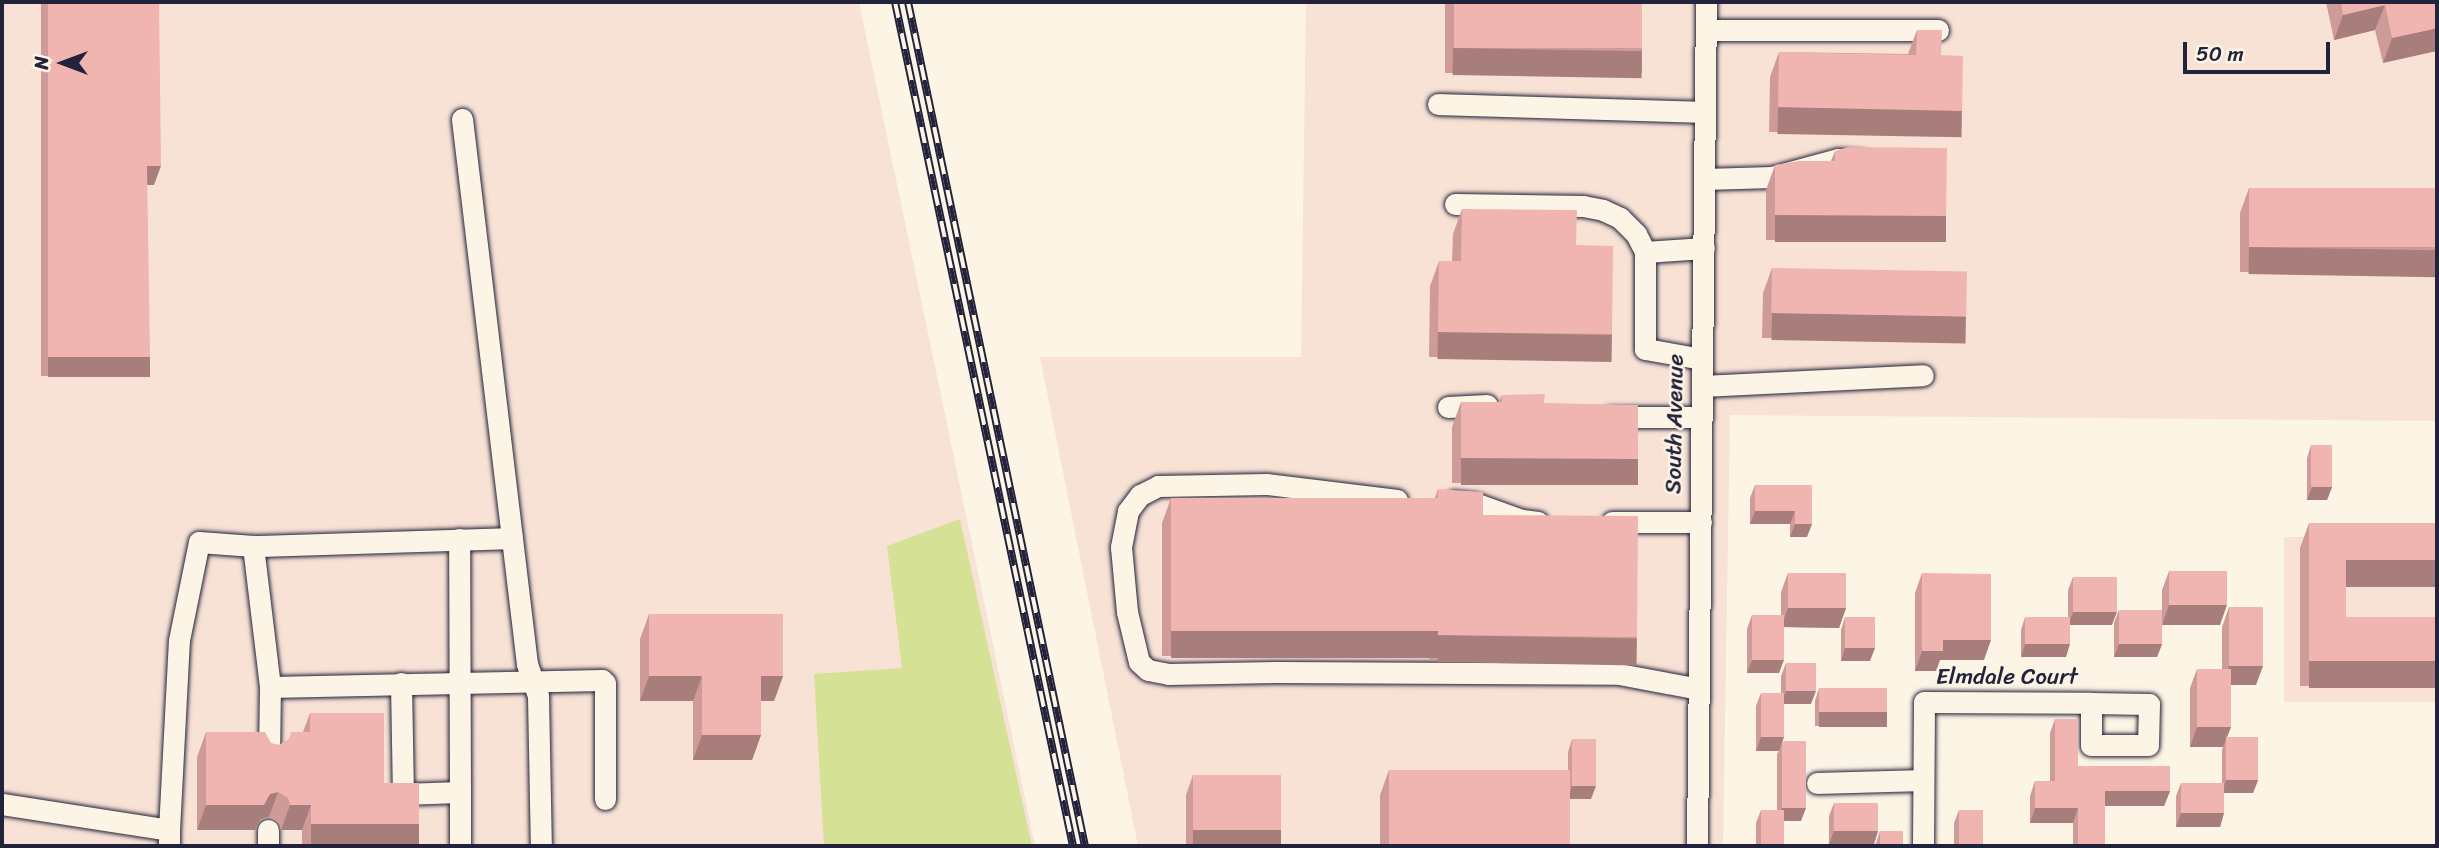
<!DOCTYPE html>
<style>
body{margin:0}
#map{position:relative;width:2439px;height:848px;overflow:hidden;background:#fcf5e5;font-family:Sriracha,sans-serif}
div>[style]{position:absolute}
.built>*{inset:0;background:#f8e2d5;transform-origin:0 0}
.green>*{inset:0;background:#d5e295}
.roads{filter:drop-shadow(0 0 2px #22223b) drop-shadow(0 0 2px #22223b)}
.minor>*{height:21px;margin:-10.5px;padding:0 10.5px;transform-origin:10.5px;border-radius:10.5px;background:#fcf5e5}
.rail>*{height:8px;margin-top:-4px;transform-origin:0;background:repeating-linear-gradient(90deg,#fcf5e5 0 16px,#22223b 0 32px);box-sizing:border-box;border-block:2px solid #22223b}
.wall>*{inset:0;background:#ce9b98;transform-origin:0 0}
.shaded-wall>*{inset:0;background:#a87e7c;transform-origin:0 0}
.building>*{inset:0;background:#f0b4b1;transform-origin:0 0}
span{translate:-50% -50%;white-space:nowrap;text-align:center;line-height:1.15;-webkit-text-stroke:5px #fcf5e5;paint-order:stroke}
.street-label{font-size:23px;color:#22223b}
.frame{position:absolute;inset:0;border:4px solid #22223b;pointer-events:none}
.north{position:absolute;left:28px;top:28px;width:70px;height:70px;-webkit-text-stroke:5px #fcf5e5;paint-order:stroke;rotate:270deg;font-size:19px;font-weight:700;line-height:28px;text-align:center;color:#22223b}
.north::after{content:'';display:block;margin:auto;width:24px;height:32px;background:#22223b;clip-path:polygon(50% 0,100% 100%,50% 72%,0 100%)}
.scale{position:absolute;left:2183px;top:42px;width:147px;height:32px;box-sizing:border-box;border:4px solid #22223b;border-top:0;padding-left:9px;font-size:21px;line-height:24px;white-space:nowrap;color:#22223b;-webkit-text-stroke:5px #fcf5e5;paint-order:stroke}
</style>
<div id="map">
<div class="built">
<div style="clip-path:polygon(2px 2px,859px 2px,1035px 846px,2px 846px)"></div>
<div style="clip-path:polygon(1306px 2px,2437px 2px,2437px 421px,1730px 415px,1723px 846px,1138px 846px,1040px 357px,1301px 357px)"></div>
<div style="left:2437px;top:537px;width:165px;height:153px;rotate:90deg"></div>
</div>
<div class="green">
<div style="clip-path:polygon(960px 519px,1032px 846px,824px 846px,814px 674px,902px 668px,887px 546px)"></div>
</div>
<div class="roads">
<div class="minor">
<div style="left:1706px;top:30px;width:232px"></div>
<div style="left:1438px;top:104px;width:267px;rotate:1.7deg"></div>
<div style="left:462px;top:119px;width:549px;rotate:83.2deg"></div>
<div style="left:527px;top:664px;width:34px;rotate:71deg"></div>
<div style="left:538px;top:696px;width:150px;rotate:88.9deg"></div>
<div style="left:1704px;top:179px;width:68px;rotate:-1.7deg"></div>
<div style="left:1772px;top:177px;width:68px;rotate:-15.3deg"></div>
<div style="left:1838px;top:159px;width:22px;rotate:3deg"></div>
<div style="left:1455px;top:204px;width:128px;rotate:0.9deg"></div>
<div style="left:1583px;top:206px;width:20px;rotate:11deg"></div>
<div style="left:1603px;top:210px;width:19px;rotate:25deg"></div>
<div style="left:1620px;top:218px;width:23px;rotate:45deg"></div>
<div style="left:1636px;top:234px;width:20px;rotate:63deg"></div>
<div style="left:1702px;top:359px;width:58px;rotate:-170deg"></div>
<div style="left:1645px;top:349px;width:97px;rotate:-90deg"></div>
<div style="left:1645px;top:252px;width:59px;rotate:-3.9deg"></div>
<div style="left:1702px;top:386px;width:221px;rotate:-2.8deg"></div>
<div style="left:1448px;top:407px;width:39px;rotate:-3deg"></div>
<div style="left:1609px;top:417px;width:93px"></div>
<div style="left:1397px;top:500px;width:132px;rotate:-173deg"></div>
<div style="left:1266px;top:484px;width:108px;rotate:178.9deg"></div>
<div style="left:1158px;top:486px;width:20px;rotate:153deg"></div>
<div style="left:1140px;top:495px;width:20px;rotate:127deg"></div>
<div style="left:1128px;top:511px;width:37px;rotate:101deg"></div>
<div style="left:1121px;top:547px;width:65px;rotate:84.7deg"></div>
<div style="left:1127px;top:612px;width:51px;rotate:76.5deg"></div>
<div style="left:1139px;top:662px;width:12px;rotate:42deg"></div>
<div style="left:1148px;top:670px;width:20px;rotate:11deg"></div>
<div style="left:1168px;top:674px;width:107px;rotate:-1.1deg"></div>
<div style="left:1275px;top:672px;width:344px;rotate:0.3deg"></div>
<div style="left:1619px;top:674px;width:81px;rotate:10.6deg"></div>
<div style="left:1454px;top:501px;width:20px;rotate:6deg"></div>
<div style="left:1474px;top:503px;width:51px;rotate:19.5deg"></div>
<div style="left:1522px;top:520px;width:16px;rotate:7deg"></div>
<div style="left:1612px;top:522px;width:89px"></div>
<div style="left:512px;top:538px;width:259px;rotate:178.2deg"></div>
<div style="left:253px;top:546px;width:142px;rotate:83.1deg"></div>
<div style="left:270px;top:687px;width:332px;rotate:-1.2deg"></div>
<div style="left:602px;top:680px;width:4px;rotate:45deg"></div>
<div style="left:605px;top:683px;width:116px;rotate:90deg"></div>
<div style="left:401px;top:683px;width:111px;rotate:89deg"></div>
<div style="left:403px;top:794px;width:57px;rotate:-2deg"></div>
<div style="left:460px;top:792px;width:253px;rotate:-90.2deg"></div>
<div style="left:269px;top:757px;width:70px;rotate:-89.2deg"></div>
<div style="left:1817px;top:783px;width:106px;rotate:-1.6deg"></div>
<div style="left:460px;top:792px;width:54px;rotate:90deg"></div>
<div style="left:2px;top:804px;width:169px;rotate:8.8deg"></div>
<div style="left:169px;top:830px;width:16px;rotate:90deg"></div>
<div style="left:169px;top:830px;width:190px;rotate:-87deg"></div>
<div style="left:179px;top:640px;width:100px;rotate:-78.5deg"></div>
<div style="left:199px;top:542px;width:54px;rotate:4.2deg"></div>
<div style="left:268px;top:846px;width:16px;rotate:-90deg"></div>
<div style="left:1697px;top:846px;width:844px;rotate:-89.39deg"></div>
<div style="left:1923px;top:846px;width:144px;rotate:-89.6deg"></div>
<div style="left:1924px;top:702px;width:167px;rotate:0.3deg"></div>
<div style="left:2091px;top:703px;width:58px;rotate:1deg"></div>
<div style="left:2149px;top:704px;width:41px;rotate:91.4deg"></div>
<div style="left:2148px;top:745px;width:57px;rotate:180deg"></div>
<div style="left:2091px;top:745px;width:42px;rotate:-90deg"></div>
</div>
</div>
<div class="rail">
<div style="left:895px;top:2px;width:863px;rotate:78.09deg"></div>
<div style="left:908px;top:2px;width:862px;rotate:78.16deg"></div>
</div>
<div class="wall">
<div style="clip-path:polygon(41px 2px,159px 2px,154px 185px,147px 185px,143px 376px,41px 376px)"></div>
<div style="left:1445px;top:2px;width:197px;height:71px"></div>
<div style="clip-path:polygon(2326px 2px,2437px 2px,2383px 63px,2375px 30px,2334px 40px)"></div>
<div style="clip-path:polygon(1917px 30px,1941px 55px,1962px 111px,1953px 136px,1769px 132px,1770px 77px,1779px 52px,1908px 54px)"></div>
<div style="clip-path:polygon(1835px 151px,1946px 216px,1937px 242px,1766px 240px,1766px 190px,1775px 165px,1831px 161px)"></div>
<div style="clip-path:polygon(2249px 188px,2437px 189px,2437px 274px,2240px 272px,2240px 213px)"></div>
<div style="clip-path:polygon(1462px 209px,1576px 245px,1612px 334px,1602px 359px,1429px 357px,1430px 286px,1439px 261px,1452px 261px,1453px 234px)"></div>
<div style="clip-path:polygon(1772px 268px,1966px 315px,1957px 340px,1762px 338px,1763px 293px)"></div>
<div style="clip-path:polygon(1502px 395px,1544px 403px,1638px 459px,1629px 484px,1452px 483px,1452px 427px,1461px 402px,1499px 402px)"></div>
<div style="clip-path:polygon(2311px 445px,2332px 487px,2327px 500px,2307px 500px,2307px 458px)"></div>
<div style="clip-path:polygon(1755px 485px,1812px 485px,1807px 537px,1790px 537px,1790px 524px,1750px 524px,1750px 498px)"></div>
<div style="clip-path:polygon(1438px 489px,1483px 515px,1637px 637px,1628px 662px,1429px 660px,1429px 656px,1162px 656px,1162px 523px,1171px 498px,1435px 498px)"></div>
<div style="clip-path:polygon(2309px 523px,2437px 523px,2437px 585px,2346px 585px,2346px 617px,2437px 617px,2437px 686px,2300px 686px,2300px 548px)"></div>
<div style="clip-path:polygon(2169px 571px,2220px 625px,2162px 625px,2162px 644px,2157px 657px,2114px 657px,2114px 623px,2119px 610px,2162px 610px,2162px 590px)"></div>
<div style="clip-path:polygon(1788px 573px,1846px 608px,1839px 628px,1784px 627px,1779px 673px,1747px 673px,1747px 629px,1752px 615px,1781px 615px,1781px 592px)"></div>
<div style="clip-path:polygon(1922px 573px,1984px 660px,1940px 660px,1936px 671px,1915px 671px,1915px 593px)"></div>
<div style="clip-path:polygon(2073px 577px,2112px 625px,2070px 625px,2066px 657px,2021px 657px,2021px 630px,2025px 617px,2068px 617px,2068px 590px)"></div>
<div style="clip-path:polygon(2229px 607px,2256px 685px,2231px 685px,2231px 727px,2227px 737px,2258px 780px,2253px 793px,2224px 793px,2224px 813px,2220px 827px,2176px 827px,2176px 796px,2181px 783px,2222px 783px,2222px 750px,2223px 747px,2190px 747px,2190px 688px,2197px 669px,2222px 669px,2222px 627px)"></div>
<div style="clip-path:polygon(649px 614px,783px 676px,774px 701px,761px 701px,761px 735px,752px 760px,693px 760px,693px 701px,640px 701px,640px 639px)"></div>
<div style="clip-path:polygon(1845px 617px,1870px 661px,1841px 661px,1841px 630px)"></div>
<div style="clip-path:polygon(1786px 663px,1811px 704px,1784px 704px,1782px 741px,1801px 821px,1784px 821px,1784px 846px,1756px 846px,1756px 823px,1761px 810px,1777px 810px,1777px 754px,1779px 751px,1756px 751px,1756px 706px,1761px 693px,1781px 693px,1781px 676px)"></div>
<div style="clip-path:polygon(1819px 688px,1882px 726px,1815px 726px,1815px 701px)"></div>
<div style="clip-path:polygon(310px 713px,384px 783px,411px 846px,302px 846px,302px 830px,281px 830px,279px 823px,269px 817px,261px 819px,255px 830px,197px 830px,197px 757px,206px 732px,279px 745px,303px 732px)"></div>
<div style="clip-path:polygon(2055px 719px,2078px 766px,2170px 791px,2164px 806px,2105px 806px,2105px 846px,2073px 846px,2073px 823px,2030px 823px,2030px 796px,2035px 781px,2050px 781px,2050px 733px)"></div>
<div style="clip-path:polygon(1572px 739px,1591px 799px,1570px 799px,1570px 846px,1380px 846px,1380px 795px,1389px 770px,1568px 770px,1568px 752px)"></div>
<div style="clip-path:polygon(1193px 775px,1275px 846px,1186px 846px,1186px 795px)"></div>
<div style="clip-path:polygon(1834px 803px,1878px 831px,1874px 844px,1829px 844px,1829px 816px)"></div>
<div style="clip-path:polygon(1959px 810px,1983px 846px,1954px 846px,1954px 823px)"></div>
<div style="clip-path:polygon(1880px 831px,1903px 846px,1875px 846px)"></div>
</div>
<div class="shaded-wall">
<div style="clip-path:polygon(2385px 5px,2375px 30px,2334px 40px,2343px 15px)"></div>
<div style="clip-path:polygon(2437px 28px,2437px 51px,2383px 63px,2392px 38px)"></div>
<div style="left:1453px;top:48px;width:189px;height:27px;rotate:1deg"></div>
<div style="left:1778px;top:107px;width:184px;height:27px;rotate:1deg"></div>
<div style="clip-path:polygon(147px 166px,161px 166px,154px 185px,140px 185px)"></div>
<div style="left:1775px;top:215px;width:171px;height:27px"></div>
<div style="left:2249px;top:247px;width:188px;height:27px;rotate:1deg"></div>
<div style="left:1772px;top:313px;width:194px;height:27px;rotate:1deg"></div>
<div style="left:1438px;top:332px;width:174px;height:27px;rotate:1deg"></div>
<div style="left:48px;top:357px;width:102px;height:20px"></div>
<div style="left:1461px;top:458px;width:177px;height:27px"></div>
<div style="clip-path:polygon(2312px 487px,2332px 487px,2327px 500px,2307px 500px)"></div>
<div style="clip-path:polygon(1755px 511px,1795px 511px,1790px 524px,1750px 524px)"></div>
<div style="clip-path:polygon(1795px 524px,1812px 524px,1807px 537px,1790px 537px)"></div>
<div style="left:2346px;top:560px;width:91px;height:27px"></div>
<div style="clip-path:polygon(2169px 605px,2227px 605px,2220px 625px,2162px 625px)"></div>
<div style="clip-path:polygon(1788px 608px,1846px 608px,1839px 628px,1781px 627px)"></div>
<div style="clip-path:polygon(2073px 612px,2117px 612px,2112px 625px,2068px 625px)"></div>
<div style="left:1171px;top:631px;width:267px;height:27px"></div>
<div style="left:1438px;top:635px;width:199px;height:27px;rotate:1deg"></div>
<div style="clip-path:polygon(1943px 640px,1991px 640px,1984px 660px,1940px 660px,1936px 671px,1915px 671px,1922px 651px)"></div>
<div style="clip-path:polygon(2025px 644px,2070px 644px,2066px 657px,2021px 657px)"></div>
<div style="clip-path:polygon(2119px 644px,2162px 644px,2157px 657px,2114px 657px)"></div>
<div style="clip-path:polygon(1845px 648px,1875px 648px,1870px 661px,1841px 661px)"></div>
<div style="clip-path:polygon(1752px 660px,1784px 660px,1779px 673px,1747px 673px)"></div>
<div style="left:2309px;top:661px;width:128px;height:27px"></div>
<div style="clip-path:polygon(2229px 666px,2263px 666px,2256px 685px,2222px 685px)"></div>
<div style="clip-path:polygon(649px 676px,702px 676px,693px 701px,640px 701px)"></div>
<div style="clip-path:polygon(761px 676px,783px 676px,774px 701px,752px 701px)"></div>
<div style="clip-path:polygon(1786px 691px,1816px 691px,1811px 704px,1781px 704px)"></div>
<div style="left:1819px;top:712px;width:68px;height:15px"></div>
<div style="clip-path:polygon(2197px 727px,2231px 727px,2223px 747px,2190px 747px)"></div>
<div style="clip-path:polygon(702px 735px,761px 735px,752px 760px,693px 760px)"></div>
<div style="clip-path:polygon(1761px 737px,1784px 737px,1779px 751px,1756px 751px)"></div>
<div style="clip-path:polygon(2226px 780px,2258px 780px,2253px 793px,2222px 793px)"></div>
<div style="clip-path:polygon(1572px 786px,1596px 786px,1591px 799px,1568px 799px)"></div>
<div style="clip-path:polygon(2105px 791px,2170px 791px,2164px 806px,2100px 806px)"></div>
<div style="clip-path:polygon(278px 792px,269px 817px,261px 819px,255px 830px,197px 830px,206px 805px)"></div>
<div style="clip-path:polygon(290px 805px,311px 805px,302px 830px,281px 830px)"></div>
<div style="clip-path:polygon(1782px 808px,1806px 808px,1801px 821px,1777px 821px)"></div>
<div style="clip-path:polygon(2035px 808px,2078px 808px,2073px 823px,2030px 823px)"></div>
<div style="clip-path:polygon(2181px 813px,2224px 813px,2220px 827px,2176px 827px)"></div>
<div style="left:311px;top:824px;width:108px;height:23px"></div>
<div style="left:1193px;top:830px;width:88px;height:17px"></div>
<div style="clip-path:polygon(1834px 831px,1878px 831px,1874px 844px,1829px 844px)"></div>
</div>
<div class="building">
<div style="clip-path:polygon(48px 2px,159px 2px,161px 166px,147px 166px,150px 357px,48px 357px)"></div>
<div style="left:1454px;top:2px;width:188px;height:46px"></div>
<div style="clip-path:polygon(2341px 2px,2437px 2px,2437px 28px,2392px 38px,2385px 5px,2343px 15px)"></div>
<div style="clip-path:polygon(1917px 30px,1942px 30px,1941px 55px,1963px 56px,1962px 111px,1778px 107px,1779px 52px,1916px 55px)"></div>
<div style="clip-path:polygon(1848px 147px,1947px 148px,1946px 216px,1775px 215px,1775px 165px,1799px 161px,1835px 161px,1835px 151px)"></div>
<div style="left:2249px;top:188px;width:188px;height:59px"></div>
<div style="clip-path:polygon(1462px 209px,1577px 210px,1576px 245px,1613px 246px,1612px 334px,1438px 332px,1439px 261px,1461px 261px)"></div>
<div style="left:1772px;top:268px;width:195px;height:45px;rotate:1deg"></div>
<div style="clip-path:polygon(1545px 394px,1544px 403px,1638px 405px,1638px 459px,1461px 458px,1461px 402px,1502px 402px,1502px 395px)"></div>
<div style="left:2311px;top:445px;width:21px;height:42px"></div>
<div style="clip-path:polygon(1755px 485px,1812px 485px,1812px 524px,1795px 524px,1795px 511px,1755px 511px)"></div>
<div style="clip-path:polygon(1438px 489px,1483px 492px,1483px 515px,1638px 516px,1637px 637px,1438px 635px,1438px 631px,1171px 631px,1171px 498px,1438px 498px)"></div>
<div style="clip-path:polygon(2309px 523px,2437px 523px,2437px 560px,2346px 560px,2346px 617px,2437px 617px,2437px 661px,2309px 661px)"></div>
<div style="left:2169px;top:571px;width:58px;height:34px"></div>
<div style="left:1788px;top:573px;width:58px;height:35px"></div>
<div style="clip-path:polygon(1922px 573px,1991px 574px,1991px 640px,1943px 640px,1943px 651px,1922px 651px)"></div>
<div style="left:2073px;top:577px;width:44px;height:35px"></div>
<div style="left:2229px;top:607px;width:34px;height:59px"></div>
<div style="left:2119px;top:610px;width:43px;height:34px"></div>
<div style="clip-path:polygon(649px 614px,783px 614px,783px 676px,761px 676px,761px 735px,702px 735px,702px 676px,649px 676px)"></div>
<div style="left:1752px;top:615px;width:32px;height:45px"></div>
<div style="left:1845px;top:617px;width:30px;height:31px"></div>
<div style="left:2025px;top:617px;width:45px;height:27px"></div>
<div style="left:1786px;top:663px;width:30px;height:28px"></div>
<div style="left:2197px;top:669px;width:34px;height:58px"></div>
<div style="left:1819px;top:688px;width:68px;height:24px"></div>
<div style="left:1761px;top:693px;width:23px;height:44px"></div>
<div style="clip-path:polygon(310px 713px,384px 713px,384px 783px,419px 783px,419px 824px,311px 824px,311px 805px,290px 805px,288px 798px,278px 792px,270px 794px,264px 805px,206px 805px,206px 732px,265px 732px,271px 743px,279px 745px,289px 739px,291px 732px,310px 732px)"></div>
<div style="clip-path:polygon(2055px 719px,2078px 719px,2078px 766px,2170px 766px,2170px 791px,2105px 791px,2105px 846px,2078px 846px,2078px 808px,2035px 808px,2035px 781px,2055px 781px)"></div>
<div style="left:2226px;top:737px;width:32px;height:43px"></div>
<div style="left:1572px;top:739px;width:24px;height:47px"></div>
<div style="left:1782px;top:741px;width:24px;height:67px"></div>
<div style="left:1389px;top:770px;width:181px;height:76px"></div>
<div style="left:1193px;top:775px;width:88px;height:55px"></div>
<div style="left:2181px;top:783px;width:43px;height:30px"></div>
<div style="left:1834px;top:803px;width:44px;height:28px"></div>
<div style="left:1761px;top:810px;width:23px;height:36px"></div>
<div style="left:1959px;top:810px;width:24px;height:36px"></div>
<div style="left:1880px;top:831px;width:23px;height:15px"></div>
</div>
<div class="street-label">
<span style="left:1675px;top:424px;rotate:-89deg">South Avenue</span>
<span style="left:2007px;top:677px">Elmdale Court</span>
</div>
<div class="frame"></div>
<div class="north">N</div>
<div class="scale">50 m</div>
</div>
